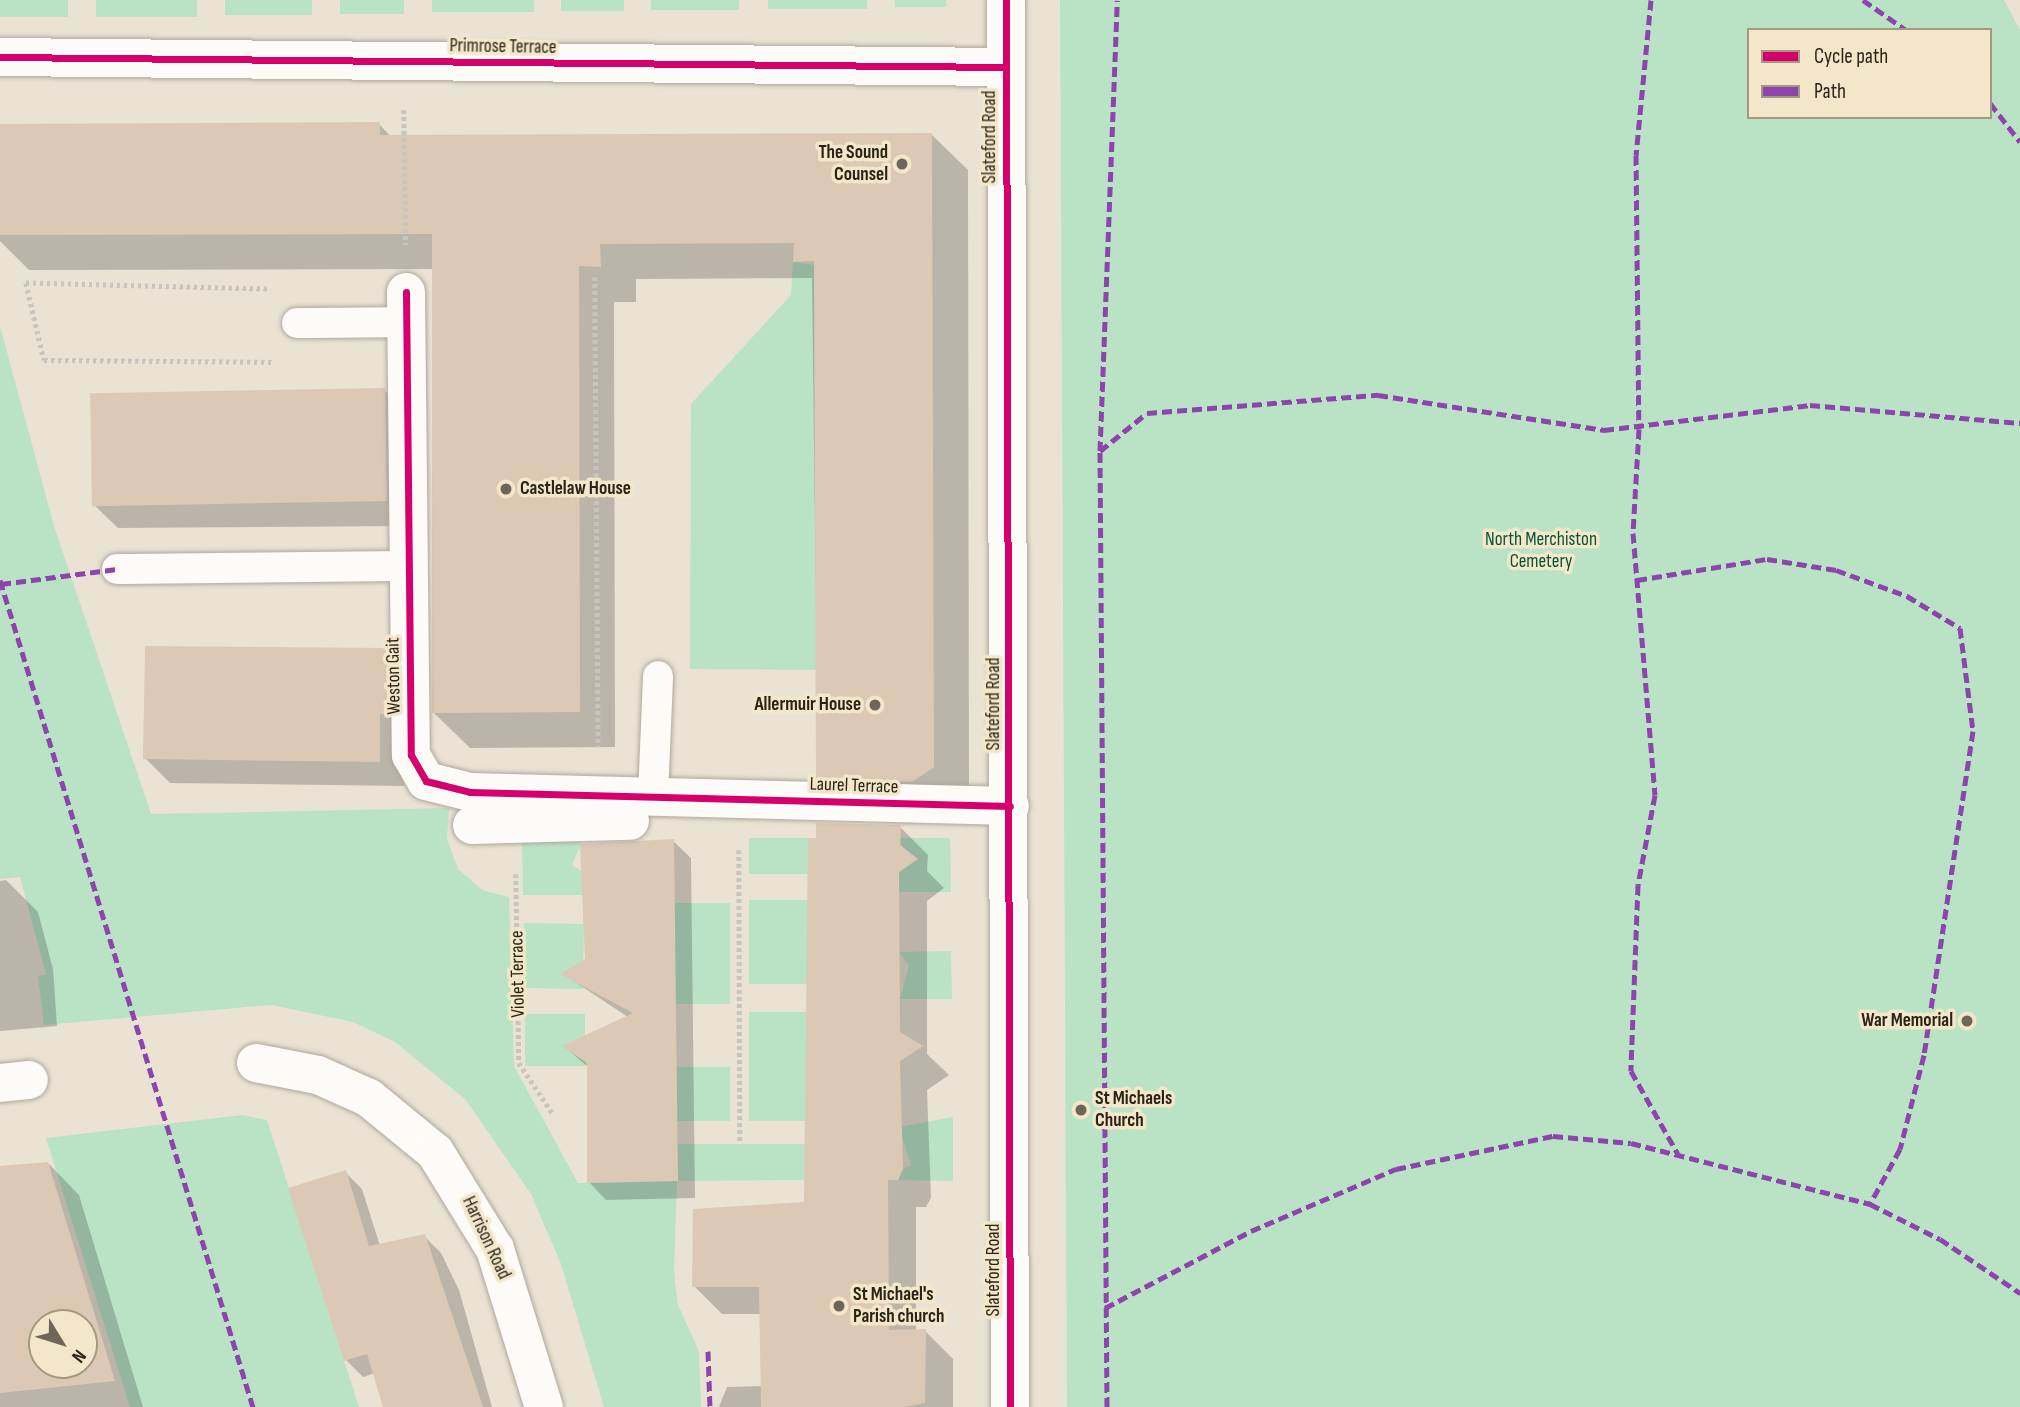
<!DOCTYPE html>
<style>
body{margin:0}
#map{position:relative;width:2020px;height:1407px;overflow:hidden;background:#eae2d3;font-family:"Sofia Sans Condensed",sans-serif}
div>[style]{position:absolute}
.green>*{inset:0;background:#bae3c6;transform-origin:0 0}
.shadow>*{inset:0;background:#0003}
.building>*{inset:0;background:#dbc9b6;transform-origin:0 0}
.path>*{height:4.5px;margin-top:-2.25px;transform-origin:0;background:repeating-linear-gradient(90deg,#c8c5bf 0 3.5px,transparent 0 7px)}
.roads{filter:drop-shadow(0 0 2px #aea89c) drop-shadow(0 0 2px #aea89c)}
.service>*{height:30px;margin:-15px;padding:0 15px;transform-origin:15px;border-radius:15px;background:#fcfbf8}
.minor>*{height:38px;margin:-19px;padding:0 19px;transform-origin:19px;border-radius:19px;background:#fcfbf8}
.tertiary>*{height:38px;margin:-19px;padding:0 19px;transform-origin:19px;border-radius:19px;background:#fcfbf8}
.primary>*{height:38px;margin:-19px;padding:0 19px;transform-origin:19px;border-radius:19px;background:#fcfbf8}
.quiet>*{height:5px;margin-top:-2.5px;transform-origin:0;background:repeating-linear-gradient(90deg,#8e44ad 0 10px,transparent 0 15px)}
.cycleway>*{height:7px;margin:-3.5px;padding:0 3.5px;transform-origin:3.5px;border-radius:3.5px;background:#d6006c}
.dots>*{width:19px;height:19px;translate:-50% -50%;box-sizing:border-box;border:4px solid #f4e6c9;border-radius:50%}
span{translate:-50% -50%;white-space:nowrap;text-align:center;line-height:1.15;-webkit-text-stroke:7px #f4e6c9;paint-order:stroke}
.street-label{font-size:19px;color:#292318}
.poi-label{font-size:19px;color:#292318;font-weight:700}
.right{translate:-100% -50%;text-align:right}
.left{translate:0 -50%;text-align:left}
.park-label{font-size:19px;color:#015638}
.legend{position:absolute;left:1747px;top:28px;width:245px;height:91px;box-sizing:border-box;background:#f4e6c9;border:2px solid #a39882;margin:0;padding:9px 12px;list-style:none;font-size:21px;color:#292318}
.legend li{display:flex;align-items:center;gap:14px;height:35px}
.legend b{width:35px;border:2px solid #a39882}
.north{position:absolute;left:28px;top:1309px;width:70px;height:70px;box-sizing:border-box;background:#f4e6c9;border:2px solid #a39882;border-radius:50%;rotate:128deg;font-size:19px;font-weight:700;line-height:28px;text-align:center;color:#292318}
.north::after{content:'';display:block;margin:auto;width:24px;height:32px;background:#6d6659;clip-path:polygon(50% 0,100% 100%,50% 72%,0 100%)}
</style>
<div id="map">
<div class="green">
<div style="left:0;top:0;width:68px;height:17px"></div>
<div style="left:96px;top:0;width:101px;height:17px"></div>
<div style="left:225px;top:0;width:87px;height:15px"></div>
<div style="left:340px;top:0;width:64px;height:14px"></div>
<div style="left:432px;top:0;width:102px;height:12px"></div>
<div style="left:561px;top:0;width:63px;height:11px"></div>
<div style="left:651px;top:0;width:88px;height:10px"></div>
<div style="left:768px;top:0;width:99px;height:9px"></div>
<div style="left:895px;top:0;width:51px;height:7px"></div>
<div style="clip-path:polygon(evenodd,1060px 0,2004px 0,2020px 30px,2020px 1407px,1067px 1407px,1060px 0,1749px 30px,1990px 30px,1990px 117px,1749px 117px,1749px 30px)"></div>
<div style="clip-path:polygon(793px 262px,820px 266px,826px 290px,814px 306px,816px 670px,690px 669px,691px 404px,791px 295px)"></div>
<div style="clip-path:polygon(0 326px,54px 526px,151px 814px,449px 808px,447px 839px,458px 869px,482px 890px,509px 897px,514px 1066px,578px 1183px,677px 1181px,677px 1144px,809px 1144px,809px 1180px,677px 1181px,674px 1272px,678px 1305px,699px 1351px,701px 1407px,604px 1407px,561px 1264px,531px 1194px,466px 1100px,395px 1042px,353px 1022px,271px 1005px,44px 1025px,38px 976px,46px 974px,20px 877px,0 879px)"></div>
<div style="left:749px;top:838px;width:59px;height:36px"></div>
<div style="clip-path:polygon(900px 838px,950px 838px,951px 892px,899px 892px,899px 873px,908px 866px)"></div>
<div style="clip-path:polygon(522px 839px,583px 839px,572px 865px,583px 872px,583px 895px,523px 895px)"></div>
<div style="left:749px;top:900px;width:59px;height:84px"></div>
<div style="left:675px;top:903px;width:55px;height:101px"></div>
<div style="left:524px;top:923px;width:60px;height:65px;rotate:1deg"></div>
<div style="clip-path:polygon(951px 951px,952px 999px,900px 999px,909px 965px,899px 952px)"></div>
<div style="left:749px;top:1012px;width:59px;height:109px"></div>
<div style="left:525px;top:1014px;width:60px;height:52px"></div>
<div style="left:677px;top:1067px;width:53px;height:54px"></div>
<div style="clip-path:polygon(242px 1115px,267px 1120px,359px 1407px,130px 1407px,46px 1138px)"></div>
<div style="clip-path:polygon(953px 1117px,953px 1181px,899px 1180px,899px 1171px,911px 1165px,899px 1127px)"></div>
</div>
<div class="shadow">
<div style="clip-path:polygon(379px 124px,391px 137px,932px 135px,968px 170px,969px 803px,854px 814px,818px 778px,812px 278px,636px 279px,636px 302px,614px 302px,615px 747px,470px 748px,434px 713px,434px 269px,29px 270px,0 241px,0 125px)"></div>
<div style="clip-path:polygon(384px 390px,410px 415px,411px 526px,118px 528px,92px 503px)"></div>
<div style="clip-path:polygon(387px 650px,413px 675px,404px 786px,170px 783px,145px 758px)"></div>
<div style="clip-path:polygon(900px 827px,928px 855px,927px 871px,944px 888px,927px 901px,927px 1054px,949px 1075px,927px 1090px,931px 1198px,926px 1207px,916px 1207px,916px 1331px,925px 1331px,953px 1359px,953px 1407px,719px 1407px,727px 1387px,762px 1386px,761px 1314px,722px 1314px,694px 1286px,806px 1204px)"></div>
<div style="clip-path:polygon(673px 841px,691px 858px,695px 1198px,606px 1200px,589px 1182px,589px 1068px,565px 1047px,628px 1017px,563px 974px,587px 960px)"></div>
<div style="clip-path:polygon(6px 880px,38px 912px,53px 969px,57px 1026px,0 1031px,0 881px)"></div>
<div style="clip-path:polygon(evenodd,48px 1163px,79px 1195px,143px 1407px,0 1407px,0 1168px,48px 1163px,42px 1323px,84px 1323px,84px 1365px,42px 1365px,42px 1323px)"></div>
<div style="clip-path:polygon(345px 1172px,362px 1189px,380px 1246px,424px 1236px,441px 1253px,459px 1290px,492px 1407px,385px 1407px,375px 1373px,363px 1377px,346px 1360px)"></div>
</div>
<div class="building">
<div style="clip-path:polygon(380px 122px,380px 135px,932px 133px,934px 767px,912px 782px,816px 779px,814px 261px,793px 262px,794px 243px,600px 244px,601px 267px,579px 266px,580px 712px,432px 713px,432px 234px,0 235px,0 124px)"></div>
<div style="left:385px;top:388px;width:113px;height:295px;rotate:89deg"></div>
<div style="clip-path:polygon(145px 646px,388px 648px,389px 714px,380px 714px,380px 762px,143px 759px)"></div>
<div style="clip-path:polygon(816px 823px,901px 825px,900px 845px,918px 859px,899px 872px,900px 1032px,923px 1046px,900px 1061px,903px 1169px,898px 1180px,888px 1180px,889px 1330px,926px 1329px,925px 1403px,905px 1407px,761px 1407px,759px 1287px,692px 1287px,693px 1209px,804px 1202px,808px 838px,816px 838px)"></div>
<div style="clip-path:polygon(674px 839px,678px 1181px,587px 1183px,587px 1063px,562px 1046px,633px 1013px,560px 974px,585px 959px,580px 844px)"></div>
<div style="clip-path:polygon(evenodd,48px 1162px,115px 1381px,0 1393px,0 1166px,48px 1162px,42px 1323px,84px 1323px,84px 1365px,42px 1365px,42px 1323px)"></div>
<div style="clip-path:polygon(346px 1170px,369px 1246px,425px 1234px,483px 1407px,383px 1407px,367px 1354px,344px 1361px,288px 1188px)"></div>
</div>
<div class="path">
<div style="left:404px;top:110px;width:135px;rotate:89.2deg"></div>
<div style="left:595px;top:277px;width:470px;rotate:89.6deg"></div>
<div style="left:267px;top:289px;width:241px;rotate:-178.6deg"></div>
<div style="left:26px;top:283px;width:79px;rotate:76.8deg"></div>
<div style="left:44px;top:360px;width:229px;rotate:0.5deg"></div>
<div style="left:739px;top:850px;width:291px;rotate:89.8deg"></div>
<div style="left:516px;top:874px;width:189px;rotate:89.1deg"></div>
<div style="left:519px;top:1063px;width:61px;rotate:56.3deg"></div>
</div>
<div class="roads">
<div class="service">
<div style="left:297px;top:323px;width:109px;rotate:-0.5deg"></div>
<div style="left:117px;top:569px;width:292px;rotate:-0.6deg"></div>
<div style="left:653px;top:797px;width:121px;rotate:-87.6deg"></div>
</div>
<div class="minor">
<div style="left:0;top:57px;width:1006px;rotate:0.57deg"></div>
<div style="left:406px;top:292px;width:463px;rotate:89.4deg"></div>
<div style="left:411px;top:755px;width:30px;rotate:60deg"></div>
<div style="left:426px;top:781px;width:45px;rotate:14deg"></div>
<div style="left:470px;top:792px;width:540px;rotate:1.49deg"></div>
<div style="left:472px;top:825px;width:158px;rotate:-1.5deg"></div>
</div>
<div class="tertiary">
<div style="left:256px;top:1063px;width:63px;rotate:11deg"></div>
<div style="left:318px;top:1075px;width:56px;rotate:24.3deg"></div>
<div style="left:369px;top:1098px;width:85px;rotate:39.3deg"></div>
<div style="left:435px;top:1152px;width:114px;rotate:58.3deg"></div>
<div style="left:495px;top:1249px;width:165px;rotate:72.8deg"></div>
<div style="left:0;top:1083px;width:29px;rotate:-6deg"></div>
</div>
<div class="primary">
<div style="left:1006px;top:0;width:1407px;rotate:89.84deg"></div>
</div>
</div>
<div class="quiet">
<div style="left:1651px;top:0;width:156px;rotate:95.5deg"></div>
<div style="left:1636px;top:155px;width:274px;rotate:89.4deg"></div>
<div style="left:1639px;top:429px;width:104px;rotate:93.3deg"></div>
<div style="left:1633px;top:533px;width:263px;rotate:85.2deg"></div>
<div style="left:1655px;top:795px;width:92px;rotate:100.7deg"></div>
<div style="left:1638px;top:885px;width:186px;rotate:92.2deg"></div>
<div style="left:1631px;top:1071px;width:95px;rotate:60.5deg"></div>
<div style="left:1863px;top:0;width:52px;rotate:34.9deg"></div>
<div style="left:1990px;top:103px;width:49px;rotate:52.4deg"></div>
<div style="left:1100px;top:451px;width:451px;rotate:-87.8deg"></div>
<div style="left:0;top:580px;width:865px;rotate:72.99deg"></div>
<div style="left:1637px;top:580px;width:132px;rotate:-9.2deg"></div>
<div style="left:1767px;top:559px;width:70px;rotate:9.1deg"></div>
<div style="left:1836px;top:570px;width:76px;rotate:20.1deg"></div>
<div style="left:1907px;top:596px;width:62px;rotate:31.1deg"></div>
<div style="left:1960px;top:628px;width:104px;rotate:82.8deg"></div>
<div style="left:1973px;top:731px;width:328px;rotate:98.6deg"></div>
<div style="left:1924px;top:1055px;width:97px;rotate:104.3deg"></div>
<div style="left:1900px;top:1149px;width:63px;rotate:118.6deg"></div>
<div style="left:1px;top:584px;width:117px;rotate:-7.4deg"></div>
<div style="left:1105px;top:1308px;width:165px;rotate:-27.8deg"></div>
<div style="left:1251px;top:1231px;width:158px;rotate:-23.2deg"></div>
<div style="left:1396px;top:1169px;width:160px;rotate:-11.9deg"></div>
<div style="left:1553px;top:1136px;width:78px;rotate:5.1deg"></div>
<div style="left:1631px;top:1143px;width:247px;rotate:14.3deg"></div>
<div style="left:1870px;top:1204px;width:78px;rotate:26.6deg"></div>
<div style="left:1940px;top:1239px;width:97px;rotate:34deg"></div>
<div style="left:708px;top:1351px;width:56px;rotate:88deg"></div>
<div style="left:1107px;top:1407px;width:956px;rotate:-90.42deg"></div>
<div style="left:1100px;top:451px;width:60px;rotate:-39deg"></div>
<div style="left:1147px;top:413px;width:232px;rotate:-4.5deg"></div>
<div style="left:1378px;top:395px;width:229px;rotate:8.8deg"></div>
<div style="left:1604px;top:430px;width:208px;rotate:-6.9deg"></div>
<div style="left:1810px;top:405px;width:211px;rotate:4.9deg"></div>
</div>
<div class="cycleway">
<div style="left:1006px;top:0;width:1407px;rotate:89.84deg"></div>
<div style="left:0;top:57px;width:1006px;rotate:0.57deg"></div>
<div style="left:406px;top:292px;width:463px;rotate:89.4deg"></div>
<div style="left:411px;top:755px;width:30px;rotate:60deg"></div>
<div style="left:426px;top:781px;width:45px;rotate:14deg"></div>
<div style="left:470px;top:792px;width:540px;rotate:1.49deg"></div>
</div>
<div class="dots">
<div style="left:902px;top:164px;background:#6d6659"></div>
<div style="left:506px;top:489px;background:#6d6659"></div>
<div style="left:875px;top:705px;background:#6d6659"></div>
<div style="left:1967px;top:1021px;background:#6d6659"></div>
<div style="left:1081px;top:1110px;background:#6d6659"></div>
<div style="left:839px;top:1306px;background:#6d6659"></div>
</div>
<div class="street-label">
<span style="left:503px;top:47px;rotate:1deg">Primrose Terrace</span>
<span style="left:990px;top:137px;rotate:-90deg">Slateford Road</span>
<span style="left:394px;top:676px;rotate:-91deg">Weston Gait</span>
<span style="left:994px;top:704px;rotate:-90deg">Slateford Road</span>
<span style="left:854px;top:786px;rotate:2deg">Laurel Terrace</span>
<span style="left:518px;top:974px;rotate:-91deg">Violet Terrace</span>
<span style="left:486px;top:1238px;rotate:65deg">Harrison Road</span>
<span style="left:994px;top:1270px;rotate:-90deg">Slateford Road</span>
</div>
<div class="poi-label">
<span class="right" style="left:888px;top:164px">The Sound<br>Counsel</span>
<span class="left" style="left:520px;top:489px">Castlelaw House</span>
<span class="right" style="left:861px;top:705px">Allermuir House</span>
<span class="right" style="left:1953px;top:1021px">War Memorial</span>
<span class="left" style="left:1095px;top:1110px">St Michaels<br>Church</span>
<span class="left" style="left:853px;top:1306px">St Michael's<br>Parish church</span>
</div>
<div class="park-label">
<span style="left:1541px;top:551px">North Merchiston<br>Cemetery</span>
</div>
<ul class="legend">
<li><b style="height:9px;background:#d6006c"></b>Cycle path</li>
<li><b style="height:9px;background:#8e44ad"></b>Path</li>
</ul>
<div class="north">N</div>
</div>
